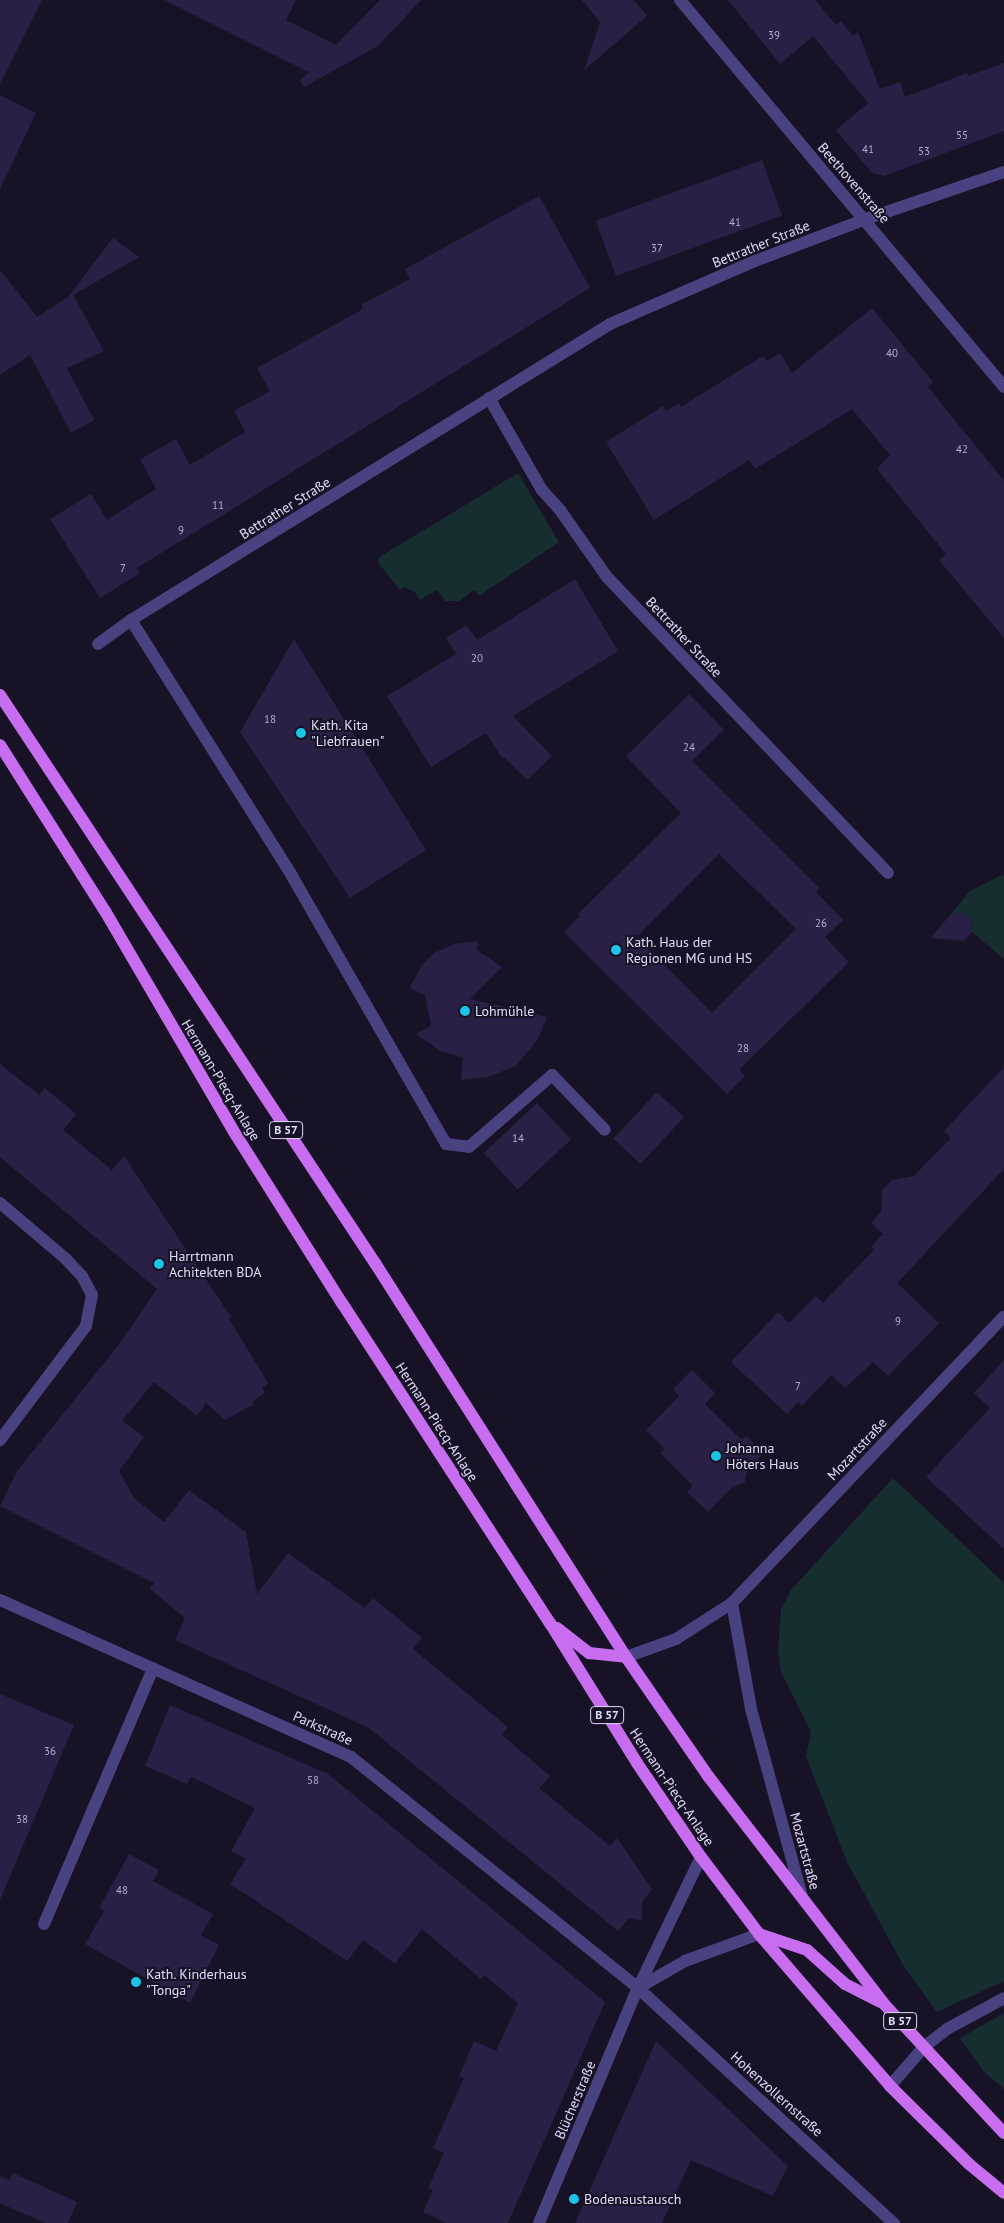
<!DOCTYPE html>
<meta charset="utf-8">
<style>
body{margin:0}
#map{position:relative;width:1004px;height:2223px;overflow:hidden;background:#171226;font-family:"PT Sans",sans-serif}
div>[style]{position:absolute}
.green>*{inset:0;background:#162e2f}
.building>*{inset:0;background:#2a2045;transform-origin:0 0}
.lane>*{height:12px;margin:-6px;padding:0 6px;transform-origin:6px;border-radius:6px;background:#494280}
.street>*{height:12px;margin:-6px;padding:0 6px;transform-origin:6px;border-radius:6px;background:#494280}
.primary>*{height:12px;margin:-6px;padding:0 6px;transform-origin:6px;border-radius:6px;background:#c86df0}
.dots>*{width:14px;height:14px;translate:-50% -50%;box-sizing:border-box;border:2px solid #171226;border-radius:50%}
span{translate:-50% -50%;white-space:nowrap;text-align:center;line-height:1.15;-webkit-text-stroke:4px #171226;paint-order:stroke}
.number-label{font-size:11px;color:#b3acce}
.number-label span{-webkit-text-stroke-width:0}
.shield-label span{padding:1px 4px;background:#171226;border:1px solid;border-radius:4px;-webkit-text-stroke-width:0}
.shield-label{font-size:12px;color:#e1dbfb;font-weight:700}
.street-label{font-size:14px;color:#e1dbfb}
.poi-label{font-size:14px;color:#e1dbfb}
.left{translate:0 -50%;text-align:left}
</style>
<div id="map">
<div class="green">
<div style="clip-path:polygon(518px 473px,559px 542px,479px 596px,474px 590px,459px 601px,445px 601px,437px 590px,420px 600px,415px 592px,404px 587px,400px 590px,379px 564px,378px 558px)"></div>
<div style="clip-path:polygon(1004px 874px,1004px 959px,972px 932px,971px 920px,963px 913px,952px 913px,970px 891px)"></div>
<div style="clip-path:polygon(893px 1478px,1004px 1583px,1004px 1981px,937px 2012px,903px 1965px,847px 1862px,806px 1756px,811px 1732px,781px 1672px,778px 1651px,781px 1609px,791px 1590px)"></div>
<div style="clip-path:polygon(1004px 2013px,1004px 2089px,984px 2072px,960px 2038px)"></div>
</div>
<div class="building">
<div style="clip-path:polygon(0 0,42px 0,0 84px)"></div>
<div style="clip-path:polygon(164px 0,296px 0,286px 20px,336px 45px,380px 0,421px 0,378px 46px,304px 87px,300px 81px,309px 72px)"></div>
<div style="clip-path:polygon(582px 0,634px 0,647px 16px,584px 70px,600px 22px)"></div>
<div style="clip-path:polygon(728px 0,815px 0,836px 25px,841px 21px,853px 36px,858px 32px,880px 89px,900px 82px,905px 97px,967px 73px,968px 76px,1004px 63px,1004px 131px,884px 176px,872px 173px,836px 130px,868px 103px,813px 36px,780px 64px)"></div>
<div style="clip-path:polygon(0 95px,36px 113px,0 189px)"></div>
<div style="left:762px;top:160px;width:59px;height:177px;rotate:70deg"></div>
<div style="clip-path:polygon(539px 196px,590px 288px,137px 568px,140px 573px,100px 598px,50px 519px,91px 494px,107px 520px,156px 489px,140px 459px,176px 439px,190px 465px,245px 432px,234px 411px,270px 391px,257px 368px,363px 309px,361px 305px,410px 279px,405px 269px)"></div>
<div style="clip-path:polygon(113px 238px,139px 257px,73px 295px,104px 351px,67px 368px,94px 420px,71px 433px,30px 355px,0 375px,0 270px,37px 317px,68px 297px)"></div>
<div style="clip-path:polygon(872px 308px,933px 382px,928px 387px,1004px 481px,1004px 638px,939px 560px,946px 554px,877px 469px,890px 455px,852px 409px,755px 469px,749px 460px,654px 520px,606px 442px,663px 406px,666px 411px,679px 403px,681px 407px,763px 356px,767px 361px,780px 353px,792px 373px)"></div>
<div style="clip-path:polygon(575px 579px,618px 651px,513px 716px,552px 756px,527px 780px,504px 757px,502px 758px,486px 733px,431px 767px,387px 696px,456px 654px,446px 638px,466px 625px,477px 640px)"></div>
<div style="clip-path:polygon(294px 639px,426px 850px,350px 898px,240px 732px)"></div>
<div style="clip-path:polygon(evenodd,689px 694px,724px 730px,692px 761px,819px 888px,816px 892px,843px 920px,825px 937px,849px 962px,739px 1070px,745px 1076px,727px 1094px,564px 932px,580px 916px,578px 914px,681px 813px,626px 756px,689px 694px,719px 854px,796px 929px,712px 1013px,637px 937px,719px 854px)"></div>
<div style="clip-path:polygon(952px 913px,963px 913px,971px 920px,972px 932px,964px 941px,930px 938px)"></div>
<div style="clip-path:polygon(478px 941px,477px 950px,502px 967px,470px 999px,547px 1017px,538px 1039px,516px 1066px,488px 1077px,461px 1080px,463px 1058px,439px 1050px,416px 1034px,431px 1026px,425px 995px,410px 988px,421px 966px,434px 953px,454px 944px)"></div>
<div style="clip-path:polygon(0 1064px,39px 1095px,45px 1088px,76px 1114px,63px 1130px,112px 1170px,124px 1156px,231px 1317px,229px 1319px,268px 1383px,262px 1388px,265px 1393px,252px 1402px,254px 1404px,225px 1420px,206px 1403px,197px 1416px,154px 1382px,122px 1421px,144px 1437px,119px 1471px,134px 1498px,164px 1522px,189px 1490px,246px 1532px,257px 1594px,288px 1553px,365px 1608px,373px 1598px,422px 1638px,413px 1649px,508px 1727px,502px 1735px,550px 1776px,539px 1788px,610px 1846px,617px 1838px,652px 1889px,642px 1902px,642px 1921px,629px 1918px,618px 1931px,369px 1728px,175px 1640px,185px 1618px,150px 1589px,154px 1583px,0 1506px,17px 1471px,117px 1347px,157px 1289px,0 1157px)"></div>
<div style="clip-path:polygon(1004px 1067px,1004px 1169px,897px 1283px,939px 1323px,888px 1376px,873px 1362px,845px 1388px,831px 1375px,802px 1406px,798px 1402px,787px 1414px,731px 1362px,778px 1312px,789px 1323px,816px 1296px,823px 1303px,874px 1250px,871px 1247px,883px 1234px,871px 1223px,881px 1212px,882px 1190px,892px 1180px,914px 1176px,951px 1138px,944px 1131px)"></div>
<div style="left:657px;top:1092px;width:37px;height:64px;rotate:43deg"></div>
<div style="left:537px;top:1103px;width:50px;height:73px;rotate:47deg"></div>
<div style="clip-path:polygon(1004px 1360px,1004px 1549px,926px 1477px,990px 1408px,974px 1393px)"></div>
<div style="clip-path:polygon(692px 1370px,715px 1393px,705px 1404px,742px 1440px,746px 1436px,764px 1453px,747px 1471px,745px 1482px,730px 1489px,708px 1512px,687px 1492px,693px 1486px,660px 1453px,665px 1449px,646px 1430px,679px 1396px,673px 1389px)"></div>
<div style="clip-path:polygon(0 1694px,74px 1725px,0 1900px)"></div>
<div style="clip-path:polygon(170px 1705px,328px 1774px,605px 2002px,508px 2223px,446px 2223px,423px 2212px,433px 2190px,428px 2188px,444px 2153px,433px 2148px,464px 2078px,459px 2076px,474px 2041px,496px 2051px,518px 2003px,484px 1975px,481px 1979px,422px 1929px,395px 1964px,363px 1940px,347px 1961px,230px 1884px,246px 1859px,231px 1851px,255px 1808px,191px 1777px,187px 1784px,145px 1766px)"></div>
<div style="clip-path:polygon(129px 1854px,159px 1870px,153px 1881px,213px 1914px,201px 1935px,219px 1945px,190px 2003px,85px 1944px,104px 1911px,99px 1908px)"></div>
<div style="clip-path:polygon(656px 2041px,788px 2166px,773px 2196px,691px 2160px,662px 2223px,575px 2223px)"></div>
<div style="clip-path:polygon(13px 2173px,77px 2202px,68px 2223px,45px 2223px,0 2203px,0 2176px,9px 2180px)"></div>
</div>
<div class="lane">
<div style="left:489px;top:398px;width:106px;rotate:60.1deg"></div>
<div style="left:542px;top:490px;width:27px;rotate:48deg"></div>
<div style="left:560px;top:510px;width:82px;rotate:55deg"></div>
<div style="left:607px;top:577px;width:408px;rotate:46.5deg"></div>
<div style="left:131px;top:620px;width:302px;rotate:57.8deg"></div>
<div style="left:292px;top:876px;width:309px;rotate:60.1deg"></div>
<div style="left:446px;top:1144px;width:23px;rotate:7deg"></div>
<div style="left:469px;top:1147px;width:110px;rotate:-40.9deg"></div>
<div style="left:552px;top:1075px;width:76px;rotate:46.1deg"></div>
<div style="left:44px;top:1924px;width:278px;rotate:-66.9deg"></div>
</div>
<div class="street">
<div style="left:680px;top:0;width:505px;rotate:50.06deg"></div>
<div style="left:98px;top:644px;width:41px;rotate:-36deg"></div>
<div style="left:131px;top:620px;width:563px;rotate:-31.71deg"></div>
<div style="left:610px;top:324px;width:158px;rotate:-23.5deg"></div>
<div style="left:755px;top:261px;width:119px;rotate:-20.7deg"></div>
<div style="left:866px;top:219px;width:146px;rotate:-18.8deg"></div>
<div style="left:0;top:1203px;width:87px;rotate:40.3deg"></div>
<div style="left:66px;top:1259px;width:23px;rotate:47deg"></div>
<div style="left:82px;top:1276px;width:21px;rotate:62deg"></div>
<div style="left:92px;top:1295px;width:32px;rotate:101deg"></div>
<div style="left:86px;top:1326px;width:143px;rotate:127deg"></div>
<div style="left:0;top:1600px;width:385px;rotate:24.1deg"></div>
<div style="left:351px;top:1757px;width:368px;rotate:38.8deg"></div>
<div style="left:638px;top:1988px;width:348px;rotate:42.6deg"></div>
<div style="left:732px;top:1603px;width:108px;rotate:79.8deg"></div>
<div style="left:751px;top:1709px;width:195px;rotate:74.8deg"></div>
<div style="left:626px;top:1657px;width:53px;rotate:-19.8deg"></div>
<div style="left:676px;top:1639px;width:67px;rotate:-32.7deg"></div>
<div style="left:732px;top:1603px;width:395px;rotate:-46.5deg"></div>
<div style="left:638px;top:1988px;width:54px;rotate:-29.9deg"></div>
<div style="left:685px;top:1961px;width:79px;rotate:-20deg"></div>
<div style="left:890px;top:2086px;width:52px;rotate:-48.9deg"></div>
<div style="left:924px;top:2047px;width:29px;rotate:-38deg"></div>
<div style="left:947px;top:2029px;width:65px;rotate:-28.5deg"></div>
<div style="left:539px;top:2223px;width:255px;rotate:-67.2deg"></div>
<div style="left:638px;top:1988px;width:145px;rotate:-64.3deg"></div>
</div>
<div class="primary">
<div style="left:0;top:695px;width:681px;rotate:56.57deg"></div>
<div style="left:375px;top:1263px;width:467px;rotate:57.5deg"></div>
<div style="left:626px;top:1657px;width:145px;rotate:55.4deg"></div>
<div style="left:708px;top:1776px;width:288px;rotate:52.3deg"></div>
<div style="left:884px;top:2004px;width:176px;rotate:47.1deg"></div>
<div style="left:0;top:745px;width:196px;rotate:57.7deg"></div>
<div style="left:105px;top:911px;width:259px;rotate:59.7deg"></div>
<div style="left:236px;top:1135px;width:199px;rotate:57.8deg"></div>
<div style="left:342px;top:1303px;width:382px;rotate:57deg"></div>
<div style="left:550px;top:1623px;width:165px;rotate:58.1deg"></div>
<div style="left:637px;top:1763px;width:114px;rotate:55.8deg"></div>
<div style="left:701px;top:1857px;width:96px;rotate:53deg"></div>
<div style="left:759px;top:1934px;width:201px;rotate:49.2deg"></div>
<div style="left:890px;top:2086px;width:111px;rotate:44.6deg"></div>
<div style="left:969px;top:2164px;width:45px;rotate:39.6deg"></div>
<div style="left:557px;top:1628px;width:41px;rotate:38deg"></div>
<div style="left:589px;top:1653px;width:37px;rotate:6deg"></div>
<div style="left:759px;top:1934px;width:51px;rotate:18.4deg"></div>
<div style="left:807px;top:1950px;width:51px;rotate:41.8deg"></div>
<div style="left:845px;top:1984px;width:39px;rotate:27deg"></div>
</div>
<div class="dots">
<div style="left:301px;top:733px;background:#1bc4e7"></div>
<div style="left:616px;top:950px;background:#1bc4e7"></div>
<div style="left:465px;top:1011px;background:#1bc4e7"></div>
<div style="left:159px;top:1264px;background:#1bc4e7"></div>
<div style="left:716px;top:1456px;background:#1bc4e7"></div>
<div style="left:136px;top:1982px;background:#1bc4e7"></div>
<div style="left:574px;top:2199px;background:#1bc4e7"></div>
</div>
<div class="number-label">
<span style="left:774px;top:35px">39</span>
<span style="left:962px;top:135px">55</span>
<span style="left:868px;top:149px">41</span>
<span style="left:924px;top:151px">53</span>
<span style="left:735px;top:222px">41</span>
<span style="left:657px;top:248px">37</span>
<span style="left:892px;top:353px">40</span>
<span style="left:962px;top:449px">42</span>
<span style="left:218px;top:505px">11</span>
<span style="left:181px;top:530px">9</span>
<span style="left:123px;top:568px">7</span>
<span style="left:477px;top:658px">20</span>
<span style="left:270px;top:719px">18</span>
<span style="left:689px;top:747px">24</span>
<span style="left:821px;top:923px">26</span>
<span style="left:743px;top:1048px">28</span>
<span style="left:518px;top:1138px">14</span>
<span style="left:898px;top:1321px">9</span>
<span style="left:798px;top:1386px">7</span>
<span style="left:50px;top:1751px">36</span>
<span style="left:313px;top:1780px">58</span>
<span style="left:22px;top:1819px">38</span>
<span style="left:122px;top:1890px">48</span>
</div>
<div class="shield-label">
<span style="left:286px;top:1130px">B 57</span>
<span style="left:607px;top:1715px">B 57</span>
<span style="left:900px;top:2021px">B 57</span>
</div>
<div class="street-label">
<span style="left:854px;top:183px;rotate:49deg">Beethovenstraße</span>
<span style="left:761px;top:244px;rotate:-22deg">Bettrather Straße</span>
<span style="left:285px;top:508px;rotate:-32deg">Bettrather Straße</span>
<span style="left:684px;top:637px;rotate:47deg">Bettrather Straße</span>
<span style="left:221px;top:1080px;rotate:59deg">Hermann-Piecq-Anlage</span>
<span style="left:437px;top:1422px;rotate:57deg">Hermann-Piecq-Anlage</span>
<span style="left:857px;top:1449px;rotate:-47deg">Mozartstraße</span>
<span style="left:323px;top:1728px;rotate:24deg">Parkstraße</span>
<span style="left:672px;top:1787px;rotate:56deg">Hermann-Piecq-Anlage</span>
<span style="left:805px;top:1851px;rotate:75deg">Mozartstraße</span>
<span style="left:777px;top:2094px;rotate:42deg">Hohenzollernstraße</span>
<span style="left:575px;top:2100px;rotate:-67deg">Blücherstraße</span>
</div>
<div class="poi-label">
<span class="left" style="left:311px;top:733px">Kath. Kita<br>"Liebfrauen"</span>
<span class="left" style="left:626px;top:950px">Kath. Haus der<br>Regionen MG und HS</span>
<span class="left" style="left:475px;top:1011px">Lohmühle</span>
<span class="left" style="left:169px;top:1264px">Harrtmann<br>Achitekten BDA</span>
<span class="left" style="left:726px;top:1456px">Johanna<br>Höters Haus</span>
<span class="left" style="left:146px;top:1982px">Kath. Kinderhaus<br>"Tonga"</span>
<span class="left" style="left:584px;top:2199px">Bodenaustausch</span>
</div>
</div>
